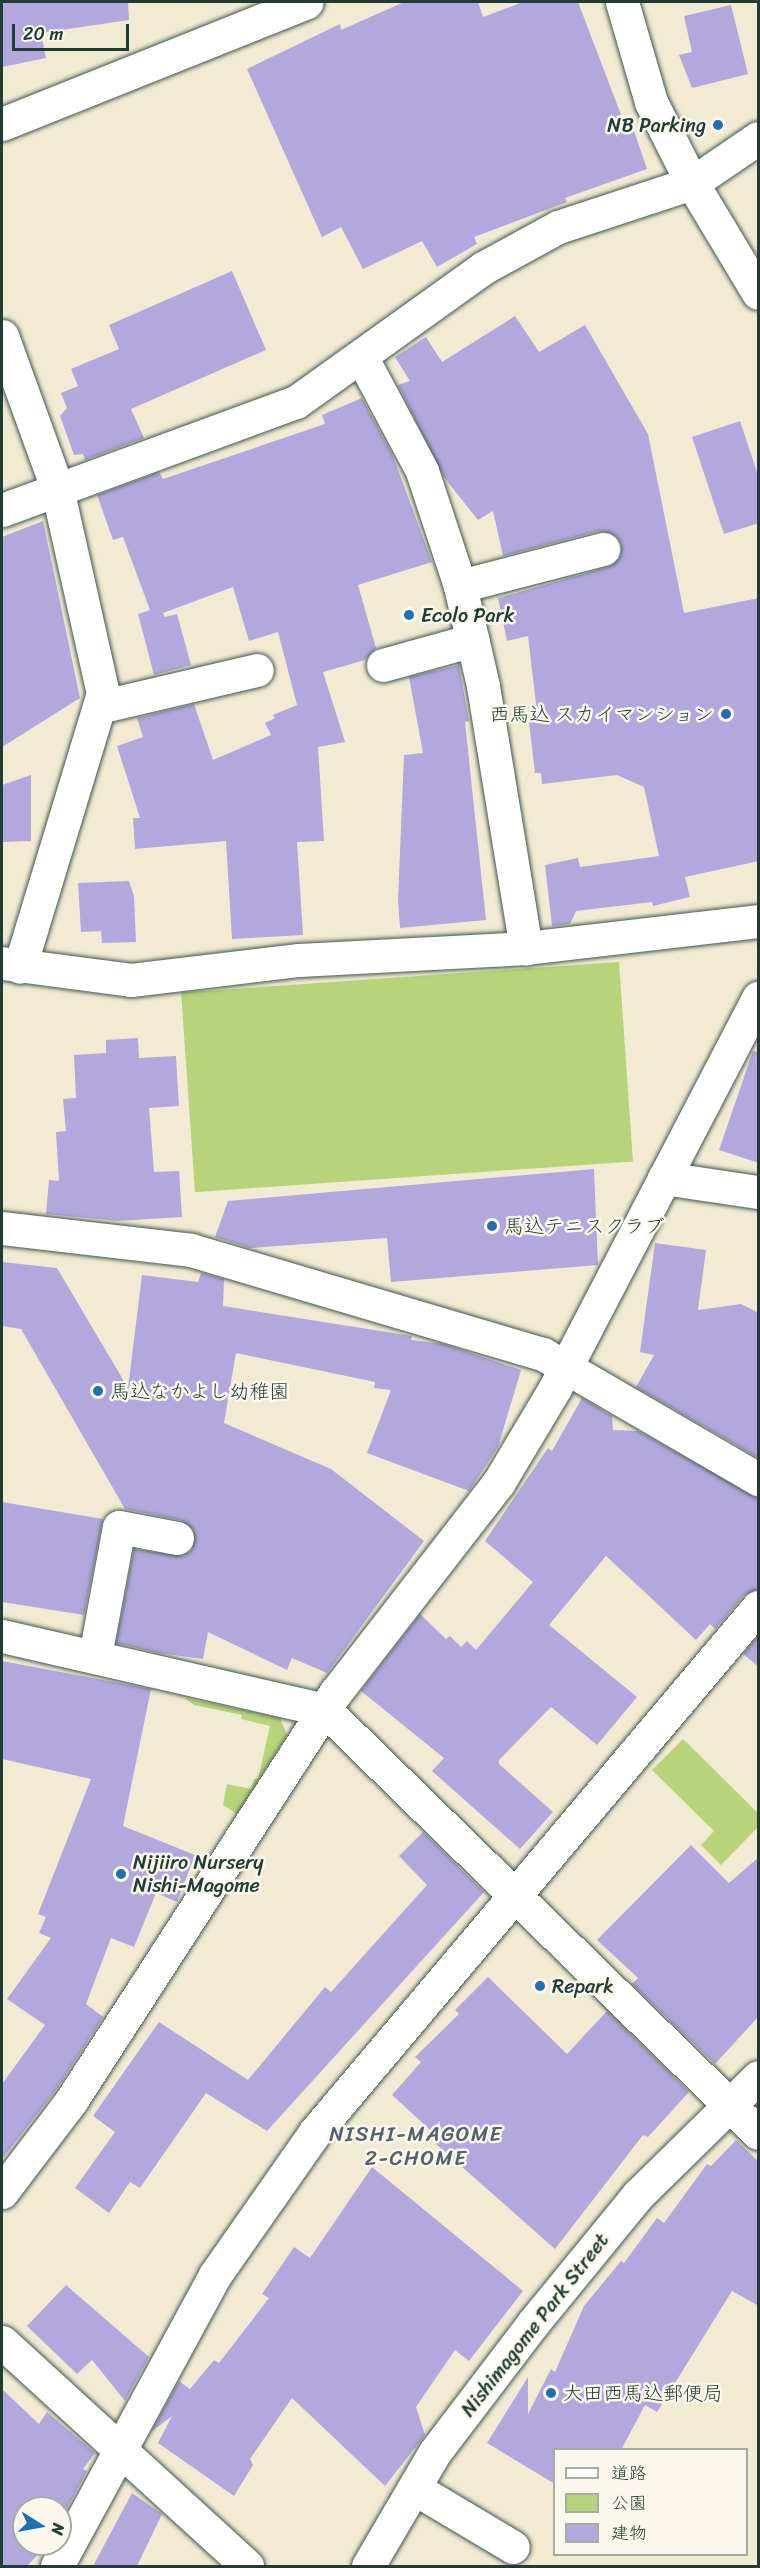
<!DOCTYPE html>
<meta charset="utf-8">
<style>
body{margin:0}
#map{position:relative;width:760px;height:2568px;overflow:hidden;background:#f2ebd3;font-family:Sriracha,"Klee One",sans-serif}
div>[style]{position:absolute}
.green>*{inset:0;background:#b7d47b;transform-origin:0 0}
.building>*{inset:0;background:#b3a8dd}
.roads{filter:drop-shadow(0 0 2px #3f574c) drop-shadow(0 0 2px #3f574c)}
.minor>*{height:33px;margin:-16.5px;padding:0 16.5px;transform-origin:16.5px;border-radius:16.5px;background:#fff}
.dots>*{width:16px;height:16px;translate:-50% -50%;box-sizing:border-box;border:3px solid #fbf7ec;border-radius:50%}
span{translate:-50% -50%;white-space:nowrap;text-align:center;line-height:1.15;-webkit-text-stroke:5px #fbf7ec;paint-order:stroke}
.poi-label{font-size:20px;color:#1f3d34}
.right{translate:-100% -50%;text-align:right}
.left{translate:0 -50%;text-align:left}
.street-label{font-size:20px;color:#1f3d34}
.neighbourhood-label{font-size:21px;color:#53626f;letter-spacing:1.5px}
.frame{position:absolute;inset:0;border:3px solid #1f3d34;pointer-events:none}
.legend{position:absolute;left:553px;top:2448px;width:195px;height:108px;box-sizing:border-box;background:#fbf7ec;border:2px solid #a3ada2;margin:0;padding:8px 10px;list-style:none;font-size:18px;color:#1f3d34}
.legend li{display:flex;align-items:center;gap:12px;height:30px}
.legend b{width:30px;border:2px solid #a3ada2}
.north{position:absolute;left:12px;top:2496px;width:60px;height:60px;box-sizing:border-box;background:#fbf7ec;border:2px solid #a3ada2;border-radius:50%;rotate:101deg;font-size:16px;font-weight:700;line-height:24px;text-align:center;color:#1f3d34}
.north::after{content:'';display:block;margin:auto;width:21px;height:27px;background:#1f6fb2;clip-path:polygon(50% 0,100% 100%,50% 72%,0 100%)}
.scale{position:absolute;left:12px;top:24px;width:117px;height:27px;box-sizing:border-box;border:3px solid #1f3d34;border-top:0;padding-left:8px;font-size:18px;line-height:21px;white-space:nowrap;color:#1f3d34;-webkit-text-stroke:4px #fbf7ec;paint-order:stroke}
</style>
<div id="map">
<div class="green">
<div style="left:619px;top:962px;width:200px;height:439px;rotate:86deg"></div>
<div style="clip-path:polygon(185px 1698px,280px 1718px,287px 1735px,237px 1814px,223px 1805px,227px 1784px,251px 1789px,254px 1779px,258px 1779px,270px 1726px,241px 1719px,242px 1715px,194px 1705px)"></div>
<div style="clip-path:polygon(683px 1739px,758px 1813px,758px 1827px,721px 1865px,701px 1845px,714px 1831px,652px 1770px)"></div>
</div>
<div class="building">
<div style="clip-path:polygon(2px 2px,128px 2px,129px 20px,41px 33px,46px 58px,2px 67px)"></div>
<div style="clip-path:polygon(404px 2px,478px 2px,483px 17px,523px 2px,578px 2px,628px 133px,634px 131px,647px 169px,565px 198px,567px 202px,474px 237px,477px 244px,437px 267px,422px 241px,363px 269px,341px 227px,322px 237px,247px 69px,340px 24px,341px 30px)"></div>
<div style="clip-path:polygon(731px 5px,748px 74px,692px 88px,679px 55px,692px 52px,684px 16px)"></div>
<div style="clip-path:polygon(232px 271px,266px 350px,131px 409px,144px 438px,85px 460px,83px 454px,74px 455px,60px 416px,67px 408px,61px 393px,78px 386px,71px 369px,119px 349px,109px 325px)"></div>
<div style="clip-path:polygon(515px 316px,539px 352px,585px 325px,648px 434px,684px 613px,759px 598px,759px 861px,685px 877px,690px 897px,653px 906px,652px 902px,576px 911px,570px 924px,552px 926px,545px 865px,578px 858px,580px 867px,659px 856px,644px 787px,617px 775px,542px 784px,541px 773px,535px 773px,529px 722px,538px 721px,528px 636px,507px 641px,498px 598px,608px 567px,621px 555px,621px 544px,616px 536px,599px 531px,503px 556px,493px 511px,478px 520px,443px 476px,398px 385px,410px 381px,395px 357px,426px 337px,442px 362px)"></div>
<div style="clip-path:polygon(362px 398px,393px 456px,432px 562px,358px 585px,376px 648px,365px 660px,323px 672px,345px 742px,318px 747px,324px 841px,297px 842px,303px 935px,232px 939px,226px 841px,135px 849px,133px 818px,140px 818px,117px 746px,143px 737px,137px 718px,194px 704px,213px 760px,271px 735px,265px 723px,275px 718px,273px 715px,297px 705px,278px 632px,249px 641px,233px 587px,163px 613px,165px 617px,177px 614px,191px 665px,154px 675px,138px 614px,150px 610px,123px 537px,113px 540px,97px 495px,159px 472px,163px 479px,325px 424px,322px 415px)"></div>
<div style="clip-path:polygon(740px 421px,759px 478px,759px 523px,724px 534px,692px 437px)"></div>
<div style="clip-path:polygon(43px 521px,80px 698px,2px 747px,2px 537px)"></div>
<div style="clip-path:polygon(459px 665px,469px 721px,465px 722px,486px 920px,400px 928px,398px 900px,404px 755px,423px 753px,409px 677px)"></div>
<div style="clip-path:polygon(31px 775px,31px 841px,2px 842px,2px 785px)"></div>
<div style="clip-path:polygon(129px 881px,134px 896px,136px 942px,102px 943px,101px 931px,81px 932px,78px 883px)"></div>
<div style="clip-path:polygon(138px 1038px,139px 1058px,176px 1056px,179px 1106px,149px 1108px,154px 1172px,179px 1171px,182px 1217px,118px 1221px,46px 1214px,49px 1180px,59px 1181px,56px 1132px,66px 1131px,63px 1099px,76px 1098px,74px 1055px,106px 1053px,106px 1040px)"></div>
<div style="clip-path:polygon(753px 1051px,759px 1052px,759px 1163px,719px 1150px)"></div>
<div style="clip-path:polygon(594px 1169px,598px 1265px,391px 1282px,387px 1238px,250px 1248px,215px 1237px,228px 1201px)"></div>
<div style="clip-path:polygon(655px 1243px,706px 1250px,698px 1310px,741px 1304px,759px 1313px,759px 1458px,636px 1387px,654px 1355px,640px 1352px)"></div>
<div style="clip-path:polygon(2px 1262px,57px 1268px,128px 1388px,142px 1275px,198px 1282px,201px 1273px,224px 1279px,223px 1306px,412px 1336px,411px 1340px,444px 1344px,521px 1370px,498px 1447px,469px 1491px,367px 1453px,391px 1390px,374px 1388px,375px 1382px,236px 1353px,224px 1423px,331px 1469px,424px 1541px,327px 1673px,292px 1658px,287px 1670px,208px 1632px,203px 1659px,159px 1653px,116px 1643px,134px 1549px,183px 1556px,192px 1550px,194px 1531px,180px 1520px,125px 1509px,21px 1329px,2px 1326px)"></div>
<div style="clip-path:polygon(582px 1398px,612px 1416px,613px 1430px,638px 1431px,759px 1498px,759px 1589px,744px 1595px,715px 1629px,710px 1624px,696px 1640px,606px 1556px,549px 1625px,637px 1697px,597px 1745px,551px 1707px,499px 1760px,499px 1764px,553px 1812px,520px 1849px,432px 1771px,444px 1758px,361px 1691px,420px 1614px,446px 1639px,450px 1636px,461px 1647px,467px 1641px,476px 1650px,533px 1582px,485px 1541px,548px 1448px,552px 1451px)"></div>
<div style="clip-path:polygon(2px 1502px,103px 1519px,84px 1615px,2px 1602px)"></div>
<div style="clip-path:polygon(759px 1635px,759px 1667px,743px 1654px)"></div>
<div style="clip-path:polygon(2px 1661px,151px 1689px,123px 1826px,195px 1855px,177px 1902px,156px 1893px,134px 1947px,111px 1938px,86px 2004px,103px 2017px,56px 2090px,2px 2159px,2px 2084px,45px 2025px,7px 1999px,51px 1938px,39px 1933px,46px 1917px,38px 1914px,91px 1779px,2px 1759px)"></div>
<div style="clip-path:polygon(423px 1832px,484px 1892px,267px 2131px,206px 2093px,140px 2188px,130px 2182px,109px 2213px,75px 2188px,115px 2132px,93px 2116px,159px 2022px,248px 2080px,325px 1987px,331px 1992px,427px 1885px,399px 1856px)"></div>
<div style="clip-path:polygon(691px 1845px,729px 1883px,759px 1857px,759px 2016px,715px 2064px,632px 1984px,638px 1978px,597px 1940px)"></div>
<div style="clip-path:polygon(488px 1977px,567px 2054px,607px 2011px,689px 2092px,648px 2137px,643px 2135px,555px 2249px,436px 2144px,440px 2139px,392px 2095px,421px 2062px,415px 2057px,459px 2014px,455px 2010px)"></div>
<div style="clip-path:polygon(736px 2140px,759px 2162px,759px 2306px,732px 2291px,657px 2412px,645px 2405px,621px 2450px,555px 2450px,555px 2484px,487px 2443px,528px 2377px,528px 2414px,551px 2369px,555px 2372px,584px 2306px,621px 2261px,624px 2263px,657px 2218px,664px 2223px,707px 2164px,711px 2166px)"></div>
<div style="clip-path:polygon(372px 2167px,523px 2291px,469px 2361px,455px 2350px,416px 2407px,425px 2435px,385px 2486px,292px 2398px,250px 2459px,253px 2465px,234px 2496px,158px 2443px,172px 2416px,151px 2432px,179px 2381px,190px 2389px,214px 2360px,219px 2363px,269px 2298px,262px 2294px,294px 2247px,310px 2258px)"></div>
<div style="clip-path:polygon(66px 2285px,149px 2357px,125px 2401px,92px 2360px,77px 2374px,27px 2326px)"></div>
<div style="clip-path:polygon(2px 2389px,39px 2424px,47px 2412px,95px 2453px,83px 2469px,87px 2471px,60px 2521px,60px 2508px,24px 2508px,24px 2544px,48px 2544px,27px 2566px,2px 2566px)"></div>
<div style="clip-path:polygon(132px 2493px,162px 2514px,137px 2566px,93px 2566px)"></div>
</div>
<div class="roads">
<div class="minor">
<div style="left:622px;top:2px;width:104px;rotate:73.8deg"></div>
<div style="left:651px;top:102px;width:91px;rotate:63.2deg"></div>
<div style="left:692px;top:183px;width:128px;rotate:59deg"></div>
<div style="left:2px;top:124px;width:328px;rotate:-21.8deg"></div>
<div style="left:2px;top:336px;width:162px;rotate:70.1deg"></div>
<div style="left:57px;top:488px;width:210px;rotate:77.4deg"></div>
<div style="left:103px;top:693px;width:286px;rotate:106.9deg"></div>
<div style="left:362px;top:358px;width:128px;rotate:62deg"></div>
<div style="left:422px;top:471px;width:121px;rotate:71.7deg"></div>
<div style="left:460px;top:586px;width:103px;rotate:77deg"></div>
<div style="left:483px;top:686px;width:266px;rotate:80.7deg"></div>
<div style="left:2px;top:510px;width:313px;rotate:-20.2deg"></div>
<div style="left:296px;top:402px;width:230px;rotate:-35.6deg"></div>
<div style="left:483px;top:268px;width:85px;rotate:-28.7deg"></div>
<div style="left:558px;top:227px;width:141px;rotate:-18.2deg"></div>
<div style="left:692px;top:183px;width:80px;rotate:-34.3deg"></div>
<div style="left:460px;top:586px;width:148px;rotate:-14.5deg"></div>
<div style="left:383px;top:665px;width:93px;rotate:-15.5deg"></div>
<div style="left:99px;top:707px;width:162px;rotate:-13.2deg"></div>
<div style="left:2px;top:963px;width:130px;rotate:7.5deg"></div>
<div style="left:131px;top:980px;width:169px;rotate:-6.8deg"></div>
<div style="left:299px;top:960px;width:227px;rotate:-3deg"></div>
<div style="left:526px;top:948px;width:234px;rotate:-6.6deg"></div>
<div style="left:664px;top:1178px;width:95px;rotate:8.5deg"></div>
<div style="left:2px;top:1228px;width:190px;rotate:6.6deg"></div>
<div style="left:191px;top:1250px;width:367px;rotate:16.5deg"></div>
<div style="left:543px;top:1354px;width:249px;rotate:30.2deg"></div>
<div style="left:2px;top:1636px;width:331px;rotate:12.9deg"></div>
<div style="left:325px;top:1710px;width:605px;rotate:44.33deg"></div>
<div style="left:95px;top:1656px;width:131px;rotate:-79.5deg"></div>
<div style="left:119px;top:1527px;width:59px;rotate:10.7deg"></div>
<div style="left:2px;top:2192px;width:114px;rotate:-52.8deg"></div>
<div style="left:71px;top:2101px;width:487px;rotate:-57.1deg"></div>
<div style="left:336px;top:1692px;width:266px;rotate:-52.2deg"></div>
<div style="left:499px;top:1482px;width:109px;rotate:-59.2deg"></div>
<div style="left:555px;top:1388px;width:440px;rotate:-62.5deg"></div>
<div style="left:2px;top:2342px;width:332px;rotate:42.4deg"></div>
<div style="left:414px;top:2488px;width:115px;rotate:30.8deg"></div>
<div style="left:57px;top:2566px;width:331px;rotate:-61.5deg"></div>
<div style="left:215px;top:2275px;width:174px;rotate:-55deg"></div>
<div style="left:315px;top:2132px;width:687px;rotate:-49.84deg"></div>
<div style="left:368px;top:2566px;width:132px;rotate:-59.6deg"></div>
<div style="left:435px;top:2452px;width:163px;rotate:-52.7deg"></div>
<div style="left:534px;top:2322px;width:164px;rotate:-50.7deg"></div>
<div style="left:638px;top:2195px;width:168px;rotate:-44.5deg"></div>
</div>
</div>
<div class="dots">
<div style="left:718px;top:125px;background:#1f6fb2"></div>
<div style="left:409px;top:615px;background:#1f6fb2"></div>
<div style="left:726px;top:714px;background:#1f6fb2"></div>
<div style="left:492px;top:1226px;background:#1f6fb2"></div>
<div style="left:98px;top:1391px;background:#1f6fb2"></div>
<div style="left:121px;top:1874px;background:#1f6fb2"></div>
<div style="left:540px;top:1986px;background:#1f6fb2"></div>
<div style="left:551px;top:2393px;background:#1f6fb2"></div>
</div>
<div class="poi-label">
<span class="right" style="left:706px;top:125px">NB Parking</span>
<span class="left" style="left:421px;top:615px">Ecolo Park</span>
<span class="right" style="left:714px;top:714px">西馬込 スカイマンション</span>
<span class="left" style="left:504px;top:1226px">馬込テニスクラブ</span>
<span class="left" style="left:110px;top:1391px">馬込なかよし幼稚園</span>
<span class="left" style="left:133px;top:1874px">Nijiiro Nursery<br>Nishi-Magome</span>
<span class="left" style="left:552px;top:1986px">Repark</span>
<span class="left" style="left:563px;top:2393px">大田西馬込郵便局</span>
</div>
<div class="street-label">
<span style="left:535px;top:2325px;rotate:-52deg">Nishimagome Park Street</span>
</div>
<div class="neighbourhood-label">
<span style="left:416px;top:2146px">NISHI-MAGOME<br>2-CHOME</span>
</div>
<div class="frame"></div>
<ul class="legend">
<li><b style="height:8px;background:#fff"></b>道路</li>
<li><b style="height:16px;background:#b7d47b"></b>公園</li>
<li><b style="height:16px;background:#b3a8dd"></b>建物</li>
</ul>
<div class="north">N</div>
<div class="scale">20 m</div>
</div>
